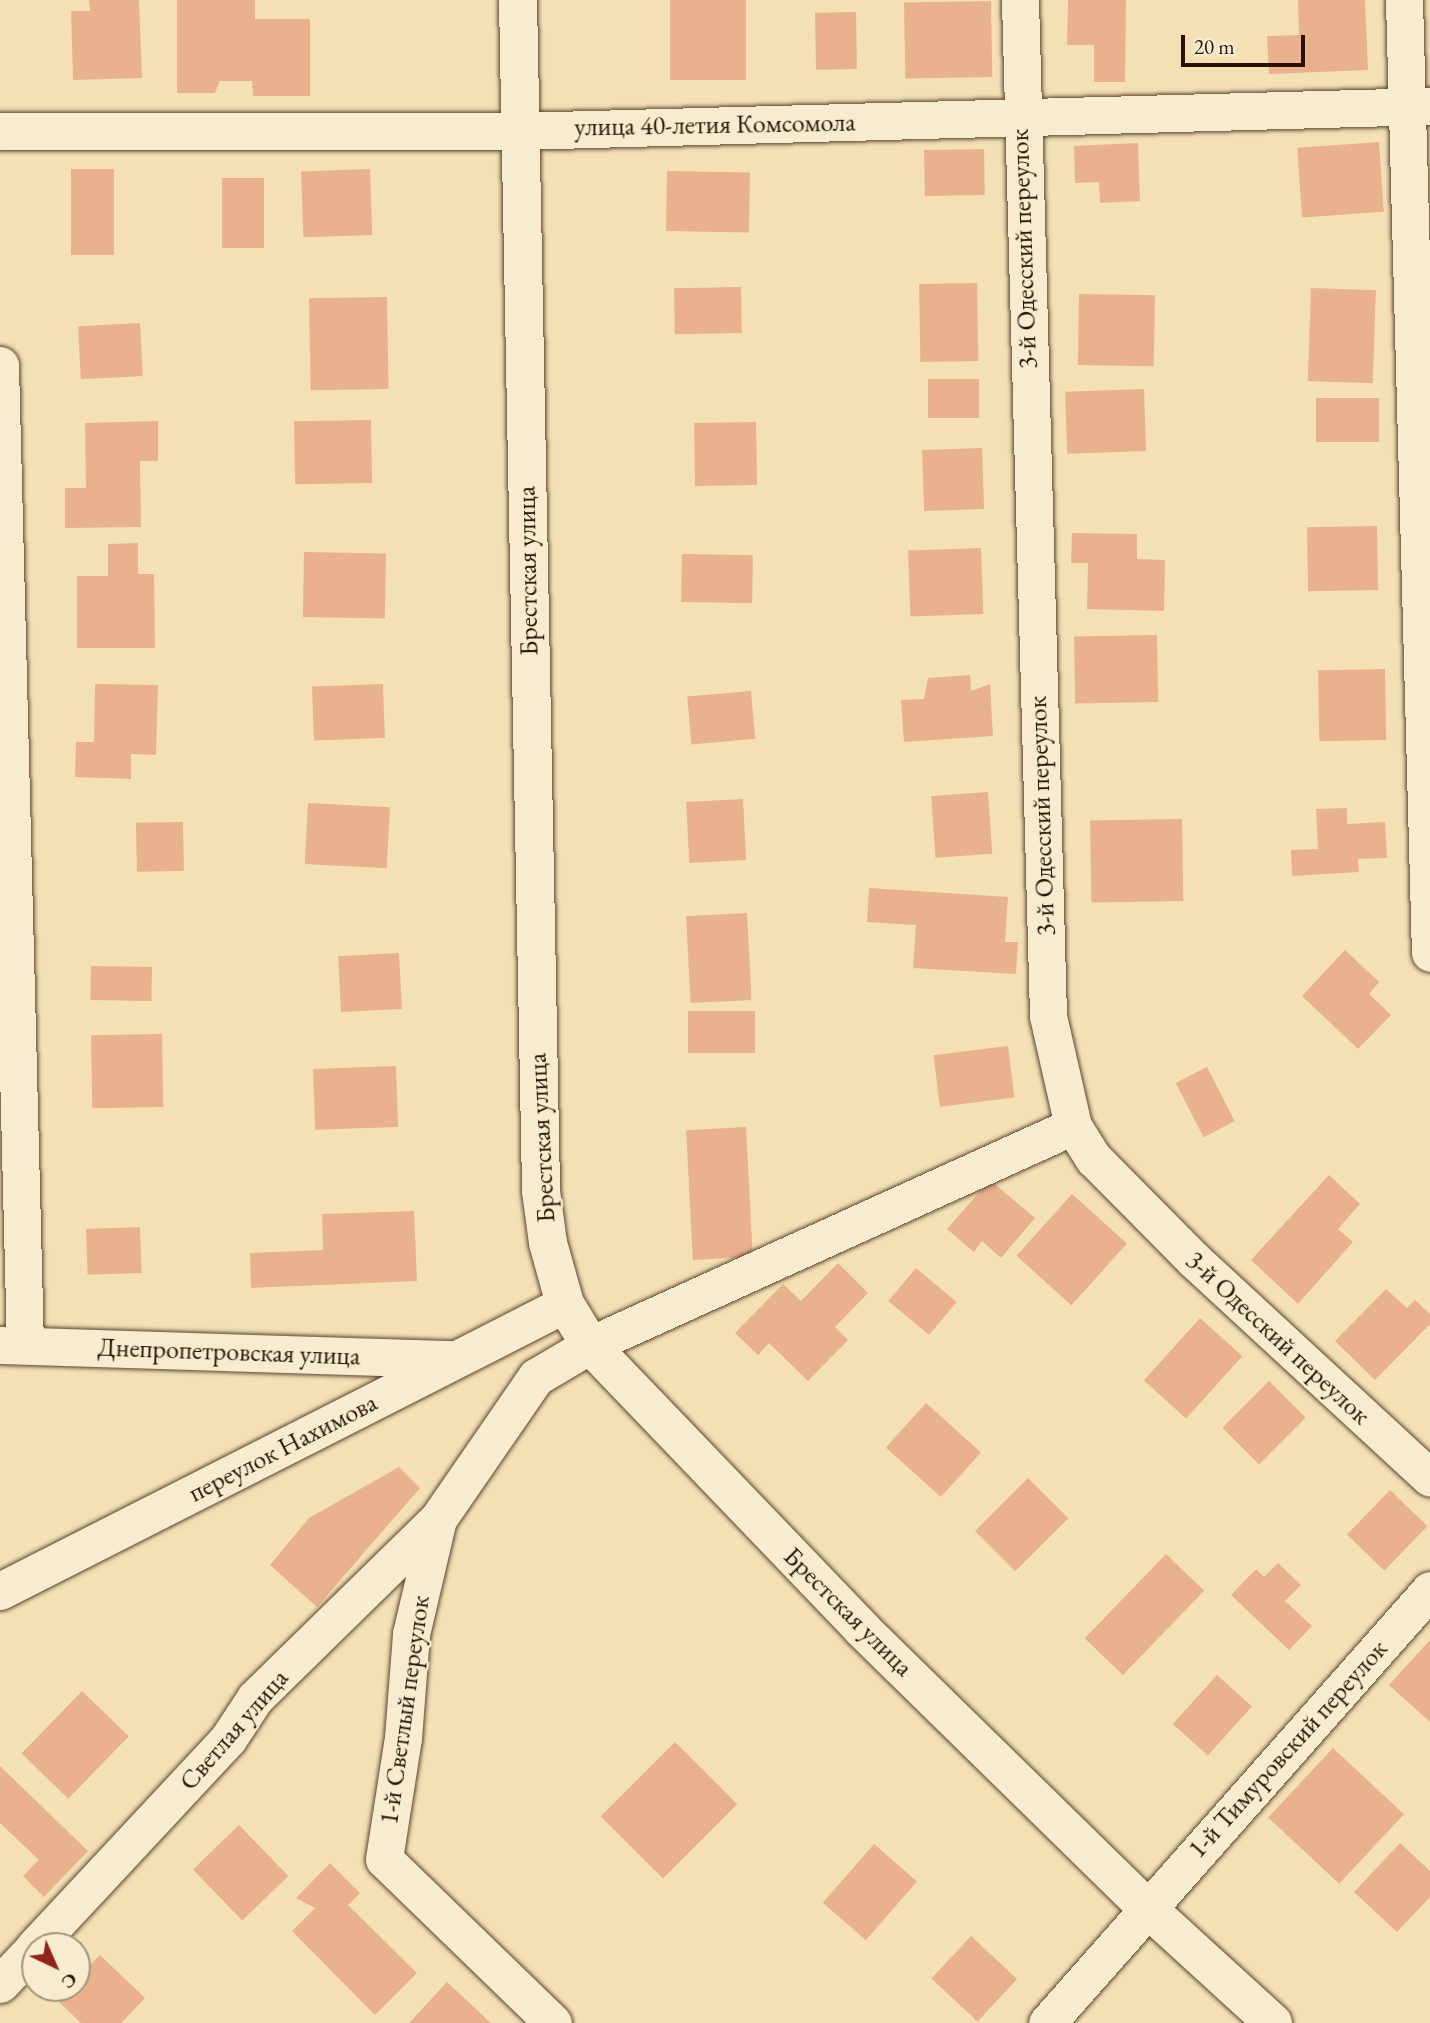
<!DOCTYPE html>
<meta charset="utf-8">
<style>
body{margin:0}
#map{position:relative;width:1430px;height:2023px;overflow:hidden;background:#f3e1b5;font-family:"EB Garamond",serif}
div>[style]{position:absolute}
.building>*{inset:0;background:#e9b28c;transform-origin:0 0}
.roads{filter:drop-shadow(0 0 2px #5d4432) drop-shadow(0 0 2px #5d4432)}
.minor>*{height:37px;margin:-18.5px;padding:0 18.5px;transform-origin:18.5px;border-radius:18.5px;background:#f7eccf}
.tertiary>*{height:38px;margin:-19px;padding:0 19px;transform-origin:19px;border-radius:19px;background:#f7eccf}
span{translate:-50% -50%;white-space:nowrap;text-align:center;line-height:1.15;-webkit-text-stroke:5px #f7eccf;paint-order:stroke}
.street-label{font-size:26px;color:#2b1006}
.north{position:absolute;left:21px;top:1932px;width:70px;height:70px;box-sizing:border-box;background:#f7eccf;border:2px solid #a5947f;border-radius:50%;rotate:136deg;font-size:19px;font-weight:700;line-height:28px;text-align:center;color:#2b1006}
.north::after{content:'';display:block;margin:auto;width:24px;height:32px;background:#8f2418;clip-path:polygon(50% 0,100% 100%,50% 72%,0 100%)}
.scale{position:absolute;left:1181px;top:35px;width:124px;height:32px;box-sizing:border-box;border:4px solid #2b1006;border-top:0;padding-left:9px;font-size:21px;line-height:24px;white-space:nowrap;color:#2b1006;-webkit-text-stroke:5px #f7eccf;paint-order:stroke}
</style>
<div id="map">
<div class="building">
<div style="clip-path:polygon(89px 0,139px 0,142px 78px,73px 80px,71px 11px,90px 11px)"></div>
<div style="clip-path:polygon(177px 0,255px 0,255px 19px,310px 19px,310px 96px,253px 96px,252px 81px,220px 81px,215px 93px,177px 93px)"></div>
<div style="left:670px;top:0;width:76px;height:80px"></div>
<div style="clip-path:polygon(1068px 0,1126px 0,1125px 82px,1094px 82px,1094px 45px,1067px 45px)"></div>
<div style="clip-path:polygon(1298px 0,1365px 0,1368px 70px,1269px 74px,1267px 36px,1299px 35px)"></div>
<div style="left:991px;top:1px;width:76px;height:87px;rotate:89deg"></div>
<div style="left:856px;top:12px;width:57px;height:41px;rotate:89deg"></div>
<div style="left:1379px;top:142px;width:70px;height:82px;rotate:86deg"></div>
<div style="clip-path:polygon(1138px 143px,1140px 201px,1100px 203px,1099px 182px,1075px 183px,1074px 146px)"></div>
<div style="left:984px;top:149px;width:46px;height:60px;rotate:89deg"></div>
<div style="left:71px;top:169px;width:43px;height:86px"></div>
<div style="left:370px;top:169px;width:66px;height:69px;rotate:88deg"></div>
<div style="left:667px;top:171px;width:83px;height:60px;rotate:1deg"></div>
<div style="left:222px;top:178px;width:42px;height:70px"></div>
<div style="left:977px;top:283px;width:78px;height:58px;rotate:89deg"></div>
<div style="left:741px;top:287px;width:46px;height:67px;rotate:89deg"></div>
<div style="left:1311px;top:288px;width:65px;height:93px;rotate:2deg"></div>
<div style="left:1079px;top:294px;width:76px;height:71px;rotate:1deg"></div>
<div style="left:387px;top:297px;width:92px;height:78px;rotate:89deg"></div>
<div style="left:140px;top:323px;width:53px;height:62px;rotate:87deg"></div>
<div style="left:928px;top:379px;width:51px;height:39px"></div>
<div style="left:1144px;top:389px;width:62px;height:79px;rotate:88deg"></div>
<div style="left:1316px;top:398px;width:63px;height:44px"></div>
<div style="left:371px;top:420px;width:63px;height:77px;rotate:89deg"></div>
<div style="clip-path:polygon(158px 421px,158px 461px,140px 461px,141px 527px,65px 528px,65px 488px,86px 488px,85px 423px)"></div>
<div style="left:756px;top:422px;width:63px;height:62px;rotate:89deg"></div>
<div style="left:982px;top:448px;width:61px;height:60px;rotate:88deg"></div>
<div style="left:1377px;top:526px;width:64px;height:70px;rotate:89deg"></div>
<div style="clip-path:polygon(1072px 533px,1137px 534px,1137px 559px,1165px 560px,1164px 611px,1087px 609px,1088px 563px,1071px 563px)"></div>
<div style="clip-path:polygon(138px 543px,138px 574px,154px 574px,155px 648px,77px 648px,77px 576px,108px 576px,108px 544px)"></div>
<div style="left:981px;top:548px;width:66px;height:73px;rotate:88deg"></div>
<div style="left:304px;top:552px;width:82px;height:65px;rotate:1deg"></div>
<div style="left:682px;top:554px;width:71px;height:48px;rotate:1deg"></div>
<div style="left:1157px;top:635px;width:67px;height:83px;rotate:89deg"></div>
<div style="left:1385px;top:669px;width:71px;height:67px;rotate:89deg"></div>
<div style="clip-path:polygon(970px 675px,971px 691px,990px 684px,993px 736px,904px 742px,901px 700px,924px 699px,928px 678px)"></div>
<div style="clip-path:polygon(95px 684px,158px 685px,156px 755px,131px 754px,131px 779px,75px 777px,76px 742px,94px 742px)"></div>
<div style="left:383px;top:684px;width:54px;height:71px;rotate:88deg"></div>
<div style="left:751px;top:691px;width:48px;height:64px;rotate:85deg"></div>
<div style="left:988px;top:792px;width:62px;height:57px;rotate:86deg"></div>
<div style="left:743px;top:799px;width:61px;height:57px;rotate:87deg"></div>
<div style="left:308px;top:803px;width:82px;height:61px;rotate:3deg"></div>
<div style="clip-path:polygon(1347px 808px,1347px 824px,1385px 822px,1387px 858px,1358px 859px,1359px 872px,1292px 876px,1291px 850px,1318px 849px,1316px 809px)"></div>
<div style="left:1182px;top:819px;width:82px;height:92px;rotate:89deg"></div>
<div style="left:183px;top:822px;width:49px;height:47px;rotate:89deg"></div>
<div style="clip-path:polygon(869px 888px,1008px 897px,1005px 942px,1018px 942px,1016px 974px,913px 968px,916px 925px,867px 922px)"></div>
<div style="left:747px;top:913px;width:87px;height:61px;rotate:87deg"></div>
<div style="clip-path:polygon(1345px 950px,1379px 982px,1369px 994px,1391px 1015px,1358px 1049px,1302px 996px)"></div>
<div style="left:399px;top:953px;width:56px;height:61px;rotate:87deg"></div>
<div style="left:91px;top:966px;width:61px;height:34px;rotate:1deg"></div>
<div style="left:688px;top:1011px;width:67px;height:42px"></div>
<div style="left:162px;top:1034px;width:73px;height:71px;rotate:89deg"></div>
<div style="left:1008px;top:1046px;width:52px;height:75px;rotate:83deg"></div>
<div style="left:396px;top:1066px;width:61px;height:83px;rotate:88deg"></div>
<div style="left:1207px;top:1067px;width:61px;height:35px;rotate:63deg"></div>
<div style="left:746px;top:1127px;width:130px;height:60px;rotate:87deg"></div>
<div style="clip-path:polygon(1329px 1175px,1360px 1204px,1338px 1229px,1353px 1242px,1298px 1304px,1251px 1260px)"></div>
<div style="clip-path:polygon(990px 1180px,1035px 1218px,1001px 1258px,982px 1241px,974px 1252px,947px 1229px)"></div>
<div style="left:1072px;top:1194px;width:74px;height:83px;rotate:42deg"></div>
<div style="clip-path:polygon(414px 1211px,417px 1281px,251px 1288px,250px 1253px,323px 1250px,322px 1214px)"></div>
<div style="left:140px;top:1227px;width:46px;height:54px;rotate:88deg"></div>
<div style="clip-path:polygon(838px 1263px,868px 1293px,835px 1327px,848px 1340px,808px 1381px,769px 1343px,758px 1355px,735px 1333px,783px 1284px,801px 1301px)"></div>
<div style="left:916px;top:1268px;width:53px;height:43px;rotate:40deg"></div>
<div style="clip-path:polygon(1386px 1289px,1407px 1308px,1415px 1300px,1430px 1314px,1430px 1324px,1375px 1380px,1335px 1341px)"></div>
<div style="left:1200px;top:1318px;width:57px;height:84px;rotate:42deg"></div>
<div style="left:1269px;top:1381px;width:52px;height:66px;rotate:45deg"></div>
<div style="left:926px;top:1403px;width:74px;height:60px;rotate:42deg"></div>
<div style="clip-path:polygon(399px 1467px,420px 1488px,317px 1607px,270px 1565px,309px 1518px)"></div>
<div style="left:1028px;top:1478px;width:57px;height:75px;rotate:45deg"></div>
<div style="left:1390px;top:1490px;width:52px;height:62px;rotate:44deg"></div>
<div style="left:1166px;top:1554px;width:53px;height:117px;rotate:44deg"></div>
<div style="clip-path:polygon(1278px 1563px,1301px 1585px,1285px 1601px,1312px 1626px,1289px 1650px,1231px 1595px,1256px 1569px,1264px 1577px)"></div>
<div style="clip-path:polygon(1430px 1640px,1430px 1722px,1389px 1685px)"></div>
<div style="left:1217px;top:1675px;width:47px;height:66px;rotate:42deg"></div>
<div style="left:82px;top:1691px;width:65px;height:87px;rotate:44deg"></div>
<div style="left:675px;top:1742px;width:88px;height:105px;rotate:45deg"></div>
<div style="left:1333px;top:1748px;width:97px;height:95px;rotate:43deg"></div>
<div style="clip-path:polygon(0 1766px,88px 1851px,44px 1897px,23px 1876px,39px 1860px,0 1823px)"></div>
<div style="left:239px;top:1825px;width:71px;height:64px;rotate:46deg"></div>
<div style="clip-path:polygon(1400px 1843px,1430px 1871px,1430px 1897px,1397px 1932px,1354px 1892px)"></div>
<div style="left:874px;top:1844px;width:57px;height:78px;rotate:41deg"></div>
<div style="clip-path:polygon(330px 1863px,360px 1893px,348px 1905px,417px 1973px,375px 2015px,292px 1931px,315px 1908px,296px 1898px)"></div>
<div style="left:971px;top:1936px;width:63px;height:58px;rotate:43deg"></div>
<div style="clip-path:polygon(100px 1955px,145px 1998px,121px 2023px,81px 2023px,56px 1999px,67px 1988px,77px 1988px,77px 1978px)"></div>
<div style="clip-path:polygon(447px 1982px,491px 2023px,409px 2023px)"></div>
</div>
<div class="roads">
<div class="minor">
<div style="left:1020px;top:0;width:1016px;rotate:88.42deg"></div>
<div style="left:1048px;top:1016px;width:113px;rotate:77.2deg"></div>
<div style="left:1073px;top:1126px;width:39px;rotate:58deg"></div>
<div style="left:1094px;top:1159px;width:142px;rotate:45.3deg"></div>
<div style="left:1194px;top:1260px;width:321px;rotate:42.7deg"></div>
<div style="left:1404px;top:0;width:953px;rotate:88.44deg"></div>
<div style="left:0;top:131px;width:519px"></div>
<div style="left:519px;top:131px;width:911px;rotate:-1.57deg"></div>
<div style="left:0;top:365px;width:980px;rotate:88.54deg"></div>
<div style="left:1px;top:1345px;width:453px;rotate:1.8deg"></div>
<div style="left:0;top:1591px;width:634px;rotate:-26.93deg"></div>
<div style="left:35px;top:1946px;width:283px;rotate:-47deg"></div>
<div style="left:228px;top:1739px;width:49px;rotate:-56.6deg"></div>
<div style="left:255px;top:1698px;width:256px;rotate:-44.4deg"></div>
<div style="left:0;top:1984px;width:51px;rotate:-46.6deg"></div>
<div style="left:553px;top:2023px;width:235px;rotate:-135.9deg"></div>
<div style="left:384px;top:1859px;width:122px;rotate:-81.1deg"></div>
<div style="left:403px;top:1738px;width:104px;rotate:-85.6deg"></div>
<div style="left:411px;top:1634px;width:118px;rotate:-76.8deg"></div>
<div style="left:438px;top:1519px;width:173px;rotate:-55.4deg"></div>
<div style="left:536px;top:1377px;width:63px;rotate:-30.7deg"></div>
<div style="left:590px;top:1345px;width:530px;rotate:-24.39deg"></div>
<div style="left:1047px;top:2023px;width:578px;rotate:-48.51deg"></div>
</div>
<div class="tertiary">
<div style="left:518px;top:0;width:1191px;rotate:88.89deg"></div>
<div style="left:541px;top:1191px;width:52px;rotate:82.3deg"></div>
<div style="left:548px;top:1243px;width:63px;rotate:74.4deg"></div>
<div style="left:565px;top:1304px;width:48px;rotate:58.6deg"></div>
<div style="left:590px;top:1345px;width:393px;rotate:46.2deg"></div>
<div style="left:862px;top:1629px;width:397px;rotate:44.4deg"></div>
<div style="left:1146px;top:1907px;width:172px;rotate:42.4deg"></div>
</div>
</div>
<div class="street-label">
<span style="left:715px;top:125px;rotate:-1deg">улица 40-летия Комсомола</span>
<span style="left:1024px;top:249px;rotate:-92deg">3-й Одесский переулок</span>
<span style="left:528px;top:571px;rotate:-91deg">Брестская улица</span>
<span style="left:1042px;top:816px;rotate:-92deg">3-й Одесский переулок</span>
<span style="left:542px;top:1138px;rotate:-93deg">Брестская улица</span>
<span style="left:1278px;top:1338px;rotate:43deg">3-й Одесский переулок</span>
<span style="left:229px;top:1352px;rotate:2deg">Днепропетровская улица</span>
<span style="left:283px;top:1448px;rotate:-27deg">переулок Нахимова</span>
<span style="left:848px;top:1612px;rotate:45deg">Брестская улица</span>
<span style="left:405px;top:1710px;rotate:-82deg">1-й Светлый переулок</span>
<span style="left:234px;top:1730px;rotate:-49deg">Светлая улица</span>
<span style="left:1288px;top:1749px;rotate:-48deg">1-й Тимуровский переулок</span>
</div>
<div class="north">С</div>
<div class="scale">20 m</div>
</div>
